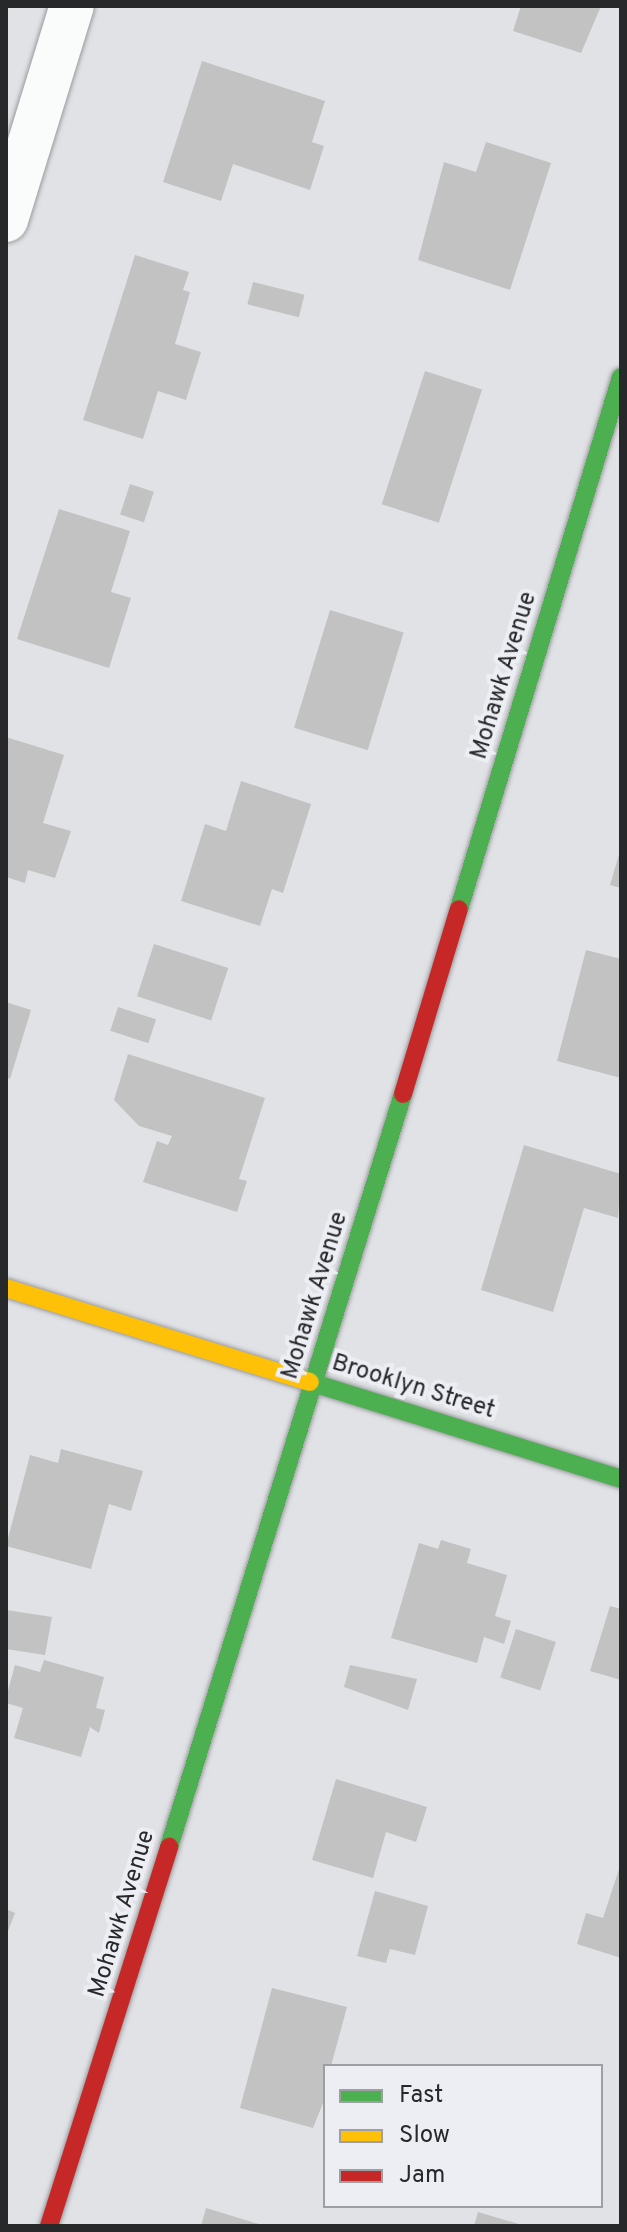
<!DOCTYPE html>
<style>
body{margin:0}
#map{position:relative;width:627px;height:2232px;overflow:hidden;background:#e0e2e5;font-family:Overpass,sans-serif}
div>[style]{position:absolute}
.building>*{inset:0;background:#c2c2c3;transform-origin:0 0}
.roads{filter:drop-shadow(0 0 2px #9a9b9e) drop-shadow(0 0 2px #9a9b9e)}
.street>*{height:44px;margin:-22px;padding:0 22px;transform-origin:22px;border-radius:22px;background:#fafbfb}
.fast>*{height:18px;margin:-9px;padding:0 9px;transform-origin:9px;border-radius:9px;background:#4caf50}
.slow>*{height:18px;margin:-9px;padding:0 9px;transform-origin:9px;border-radius:9px;background:#ffc107}
.jam>*{height:18px;margin:-9px;padding:0 9px;transform-origin:9px;border-radius:9px;background:#c62828}
span{translate:-50% -50%;white-space:nowrap;text-align:center;line-height:1.15;-webkit-text-stroke:8px #eceef4;paint-order:stroke}
.street-label{font-size:24px;color:#27282a}
.frame{position:absolute;inset:0;border:8px solid #27282a;pointer-events:none}
.legend{position:absolute;left:323px;top:2064px;width:280px;height:144px;box-sizing:border-box;background:#eceef4;border:2px solid #9d9fa3;margin:0;padding:10px 14px;list-style:none;font-size:24px;color:#27282a}
.legend li{display:flex;align-items:center;gap:16px;height:40px}
.legend b{width:40px;border:2px solid #9d9fa3}
</style>
<div id="map">
<div class="building">
<div style="clip-path:polygon(521px 6px,601px 6px,581px 53px,513px 31px)"></div>
<div style="clip-path:polygon(202px 61px,325px 101px,312px 142px,324px 146px,310px 190px,233px 164px,221px 201px,163px 182px)"></div>
<div style="clip-path:polygon(486px 142px,551px 163px,510px 290px,418px 260px,444px 162px,476px 172px)"></div>
<div style="clip-path:polygon(135px 255px,189px 272px,183px 290px,190px 292px,175px 344px,201px 352px,186px 400px,158px 391px,143px 439px,83px 420px)"></div>
<div style="left:253px;top:282px;width:53px;height:23px;rotate:14deg"></div>
<div style="left:425px;top:371px;width:60px;height:140px;rotate:18deg"></div>
<div style="left:130px;top:484px;width:25px;height:32px;rotate:18deg"></div>
<div style="clip-path:polygon(59px 509px,130px 531px,111px 592px,131px 598px,109px 668px,17px 639px)"></div>
<div style="left:330px;top:610px;width:77px;height:123px;rotate:17deg"></div>
<div style="clip-path:polygon(6px 737px,64px 755px,43px 823px,71px 831px,55px 878px,28px 870px,25px 883px,6px 877px)"></div>
<div style="clip-path:polygon(241px 781px,311px 804px,283px 893px,272px 889px,260px 926px,181px 901px,205px 824px,226px 831px)"></div>
<div style="clip-path:polygon(620px 851px,621px 852px,621px 888px,610px 885px)"></div>
<div style="left:154px;top:944px;width:78px;height:55px;rotate:18deg"></div>
<div style="clip-path:polygon(586px 950px,621px 959px,621px 1078px,557px 1061px)"></div>
<div style="clip-path:polygon(6px 1002px,31px 1010px,10px 1079px,6px 1077px)"></div>
<div style="left:118px;top:1007px;width:40px;height:25px;rotate:18deg"></div>
<div style="clip-path:polygon(128px 1054px,265px 1098px,239px 1179px,247px 1181px,237px 1212px,143px 1182px,157px 1141px,168px 1145px,172px 1136px,139px 1126px,114px 1100px)"></div>
<div style="clip-path:polygon(524px 1145px,621px 1174px,618px 1218px,584px 1208px,553px 1312px,481px 1290px)"></div>
<div style="clip-path:polygon(61px 1449px,143px 1471px,131px 1511px,109px 1504px,91px 1569px,6px 1546px,30px 1455px,58px 1463px)"></div>
<div style="clip-path:polygon(441px 1540px,471px 1549px,467px 1563px,507px 1575px,495px 1616px,511px 1621px,504px 1644px,484px 1637px,477px 1663px,391px 1638px,419px 1543px,438px 1549px)"></div>
<div style="clip-path:polygon(610px 1606px,621px 1609px,621px 1680px,590px 1671px)"></div>
<div style="clip-path:polygon(6px 1610px,52px 1617px,45px 1655px,6px 1649px)"></div>
<div style="left:516px;top:1629px;width:42px;height:51px;rotate:18deg"></div>
<div style="clip-path:polygon(44px 1660px,104px 1677px,96px 1708px,105px 1710px,99px 1733px,90px 1727px,81px 1757px,14px 1738px,23px 1708px,6px 1703px,6px 1698px,15px 1665px,40px 1672px)"></div>
<div style="clip-path:polygon(350px 1665px,417px 1679px,408px 1710px,344px 1687px)"></div>
<div style="clip-path:polygon(336px 1779px,427px 1807px,416px 1842px,386px 1832px,373px 1878px,312px 1860px)"></div>
<div style="clip-path:polygon(621px 1863px,621px 1958px,577px 1944px,586px 1913px,603px 1918px)"></div>
<div style="clip-path:polygon(375px 1891px,428px 1906px,415px 1955px,390px 1949px,386px 1963px,357px 1956px)"></div>
<div style="clip-path:polygon(6px 1909px,15px 1913px,6px 1936px)"></div>
<div style="clip-path:polygon(272px 1988px,347px 2007px,331px 2066px,325px 2066px,325px 2098px,313px 2128px,240px 2108px)"></div>
<div style="clip-path:polygon(206px 2208px,262px 2225px,262px 2226px,201px 2226px)"></div>
<div style="clip-path:polygon(478px 2212px,522px 2225px,522px 2226px,474px 2226px)"></div>
</div>
<div class="roads">
<div class="street">
<div style="left:6px;top:220px;width:224px;rotate:-72.9deg"></div>
</div>
<div class="fast">
<div style="left:459px;top:909px;width:556px;rotate:-73.06deg"></div>
<div style="left:310px;top:1382px;width:326px;rotate:17.3deg"></div>
<div style="left:169px;top:1847px;width:789px;rotate:-72.74deg"></div>
</div>
<div class="slow">
<div style="left:6px;top:1288px;width:318px;rotate:17.2deg"></div>
</div>
<div class="jam">
<div style="left:403px;top:1094px;width:193px;rotate:-73.2deg"></div>
<div style="left:49px;top:2226px;width:398px;rotate:-72.4deg"></div>
</div>
</div>
<div class="street-label">
<span style="left:505px;top:676px;rotate:-73deg">Mohawk Avenue</span>
<span style="left:316px;top:1296px;rotate:-73deg">Mohawk Avenue</span>
<span style="left:413px;top:1388px;rotate:17deg">Brooklyn Street</span>
<span style="left:123px;top:1914px;rotate:-73deg">Mohawk Avenue</span>
</div>
<div class="frame"></div>
<ul class="legend">
<li><b style="height:10px;background:#4caf50"></b>Fast</li>
<li><b style="height:10px;background:#ffc107"></b>Slow</li>
<li><b style="height:10px;background:#c62828"></b>Jam</li>
</ul>
</div>
